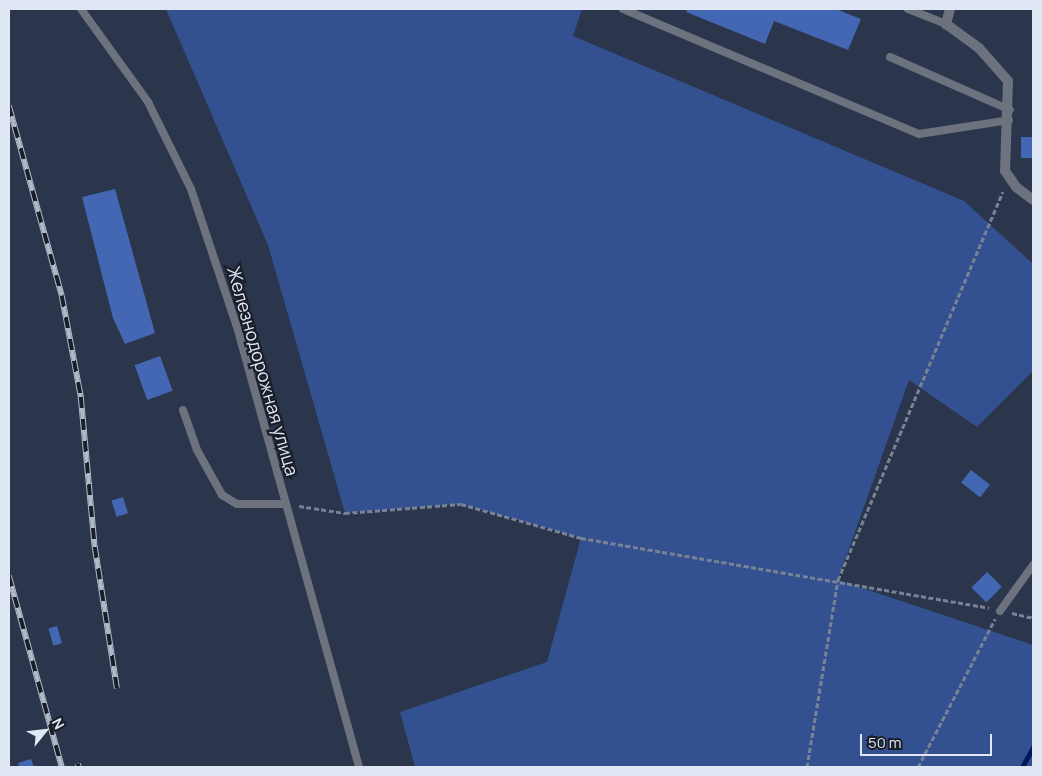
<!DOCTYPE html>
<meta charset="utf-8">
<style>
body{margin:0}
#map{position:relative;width:1042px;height:776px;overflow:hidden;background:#2b364c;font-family:Manrope,sans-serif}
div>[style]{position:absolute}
.green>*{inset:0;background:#335090}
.stream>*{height:5px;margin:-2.5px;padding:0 2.5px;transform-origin:2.5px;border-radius:2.5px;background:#01175c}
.building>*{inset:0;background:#4367b2;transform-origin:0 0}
.path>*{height:3px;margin-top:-1.5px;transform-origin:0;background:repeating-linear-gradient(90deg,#788294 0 5px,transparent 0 7.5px)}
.lane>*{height:8px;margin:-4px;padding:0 4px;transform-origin:4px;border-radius:4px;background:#6d737e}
.street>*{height:10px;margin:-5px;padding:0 5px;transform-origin:5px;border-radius:5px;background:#6d737e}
.rail>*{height:5.5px;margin-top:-2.75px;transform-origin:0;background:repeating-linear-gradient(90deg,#191e28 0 11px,#b1b9c9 0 22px);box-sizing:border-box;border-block:1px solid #b1b9c9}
span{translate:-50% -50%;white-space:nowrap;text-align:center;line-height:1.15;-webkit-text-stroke:4.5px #191e28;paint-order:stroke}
.street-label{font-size:18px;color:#e0e7f5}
.frame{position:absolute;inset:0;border:10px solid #e0e7f5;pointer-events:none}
.north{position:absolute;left:20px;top:706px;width:50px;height:50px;-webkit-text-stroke:4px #191e28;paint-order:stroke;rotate:61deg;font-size:14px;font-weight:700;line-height:20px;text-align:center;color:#e0e7f5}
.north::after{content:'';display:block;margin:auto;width:18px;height:22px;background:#e0e7f5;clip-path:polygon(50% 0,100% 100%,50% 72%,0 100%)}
.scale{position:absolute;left:860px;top:734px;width:132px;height:22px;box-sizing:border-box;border:2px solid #e0e7f5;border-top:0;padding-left:6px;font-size:15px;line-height:18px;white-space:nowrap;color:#e0e7f5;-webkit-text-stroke:4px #191e28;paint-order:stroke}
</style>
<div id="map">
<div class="green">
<div style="clip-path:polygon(166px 9px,582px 9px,573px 36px,964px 201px,1033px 264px,1033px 371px,977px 427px,909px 380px,838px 580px,1033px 645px,1033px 767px,415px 767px,400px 712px,547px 662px,581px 538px,461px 504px,345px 513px,268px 245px)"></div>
</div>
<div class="stream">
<div style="left:1022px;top:767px;width:23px;rotate:-61deg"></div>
</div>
<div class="building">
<div style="clip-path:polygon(688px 9px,836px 9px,861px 19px,848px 50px,774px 21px,765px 44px,686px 12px)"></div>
<div style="left:1021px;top:137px;width:12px;height:21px"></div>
<div style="clip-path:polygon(115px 189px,155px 333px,125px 344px,113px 318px,82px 197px)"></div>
<div style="left:160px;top:356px;width:37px;height:27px;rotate:70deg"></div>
<div style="left:971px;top:470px;width:24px;height:16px;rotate:38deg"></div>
<div style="left:123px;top:497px;width:17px;height:12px;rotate:73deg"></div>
<div style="left:987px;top:572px;width:21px;height:22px;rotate:45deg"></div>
<div style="left:57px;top:626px;width:18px;height:9px;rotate:74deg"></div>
<div style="clip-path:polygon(31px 759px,34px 767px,19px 767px,18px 763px)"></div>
</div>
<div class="path">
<div style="left:299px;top:506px;width:47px;rotate:8.7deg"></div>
<div style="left:345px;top:513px;width:116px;rotate:-4.4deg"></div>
<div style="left:461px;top:504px;width:125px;rotate:15.8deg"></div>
<div style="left:581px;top:538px;width:414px;rotate:9.7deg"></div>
<div style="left:1012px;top:613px;width:22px;rotate:13deg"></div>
<div style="left:807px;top:767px;width:190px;rotate:-80.6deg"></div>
<div style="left:838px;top:580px;width:422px;rotate:-67deg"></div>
<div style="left:918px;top:767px;width:167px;rotate:-62.5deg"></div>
</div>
<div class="lane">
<div style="left:81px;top:9px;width:115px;rotate:54.2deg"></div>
<div style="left:148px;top:102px;width:97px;rotate:63.7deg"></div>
<div style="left:191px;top:189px;width:145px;rotate:71.6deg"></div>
<div style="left:237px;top:327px;width:457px;rotate:74.5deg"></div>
<div style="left:623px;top:9px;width:321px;rotate:22.9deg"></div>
<div style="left:919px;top:134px;width:91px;rotate:-8.8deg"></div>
<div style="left:908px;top:9px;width:41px;rotate:21.5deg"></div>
<div style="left:890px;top:57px;width:131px;rotate:23.8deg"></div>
<div style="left:183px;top:410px;width:42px;rotate:70.7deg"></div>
<div style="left:197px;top:450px;width:51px;rotate:60.9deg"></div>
<div style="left:222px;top:495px;width:17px;rotate:31deg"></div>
<div style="left:237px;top:504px;width:49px"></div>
<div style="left:1000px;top:611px;width:57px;rotate:-54.3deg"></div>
</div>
<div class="street">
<div style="left:950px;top:9px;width:16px;rotate:105deg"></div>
<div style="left:946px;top:24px;width:41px;rotate:36deg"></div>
<div style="left:979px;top:48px;width:44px;rotate:48.7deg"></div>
<div style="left:1008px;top:81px;width:90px;rotate:91.9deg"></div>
<div style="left:1005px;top:171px;width:19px;rotate:55deg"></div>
<div style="left:1016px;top:187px;width:21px;rotate:37deg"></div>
</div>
<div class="rail">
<div style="left:9px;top:106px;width:197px;rotate:74.4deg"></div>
<div style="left:62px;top:296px;width:103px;rotate:79.3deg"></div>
<div style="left:81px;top:397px;width:151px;rotate:84.7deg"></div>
<div style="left:95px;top:547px;width:143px;rotate:81.1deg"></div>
<div style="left:9px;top:576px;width:198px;rotate:74.5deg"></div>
<div style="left:78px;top:764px;width:3px;rotate:72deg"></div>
</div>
<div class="street-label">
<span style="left:263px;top:371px;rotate:74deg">Железнодорожная улица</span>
</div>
<div class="frame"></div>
<div class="north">N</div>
<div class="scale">50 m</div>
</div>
